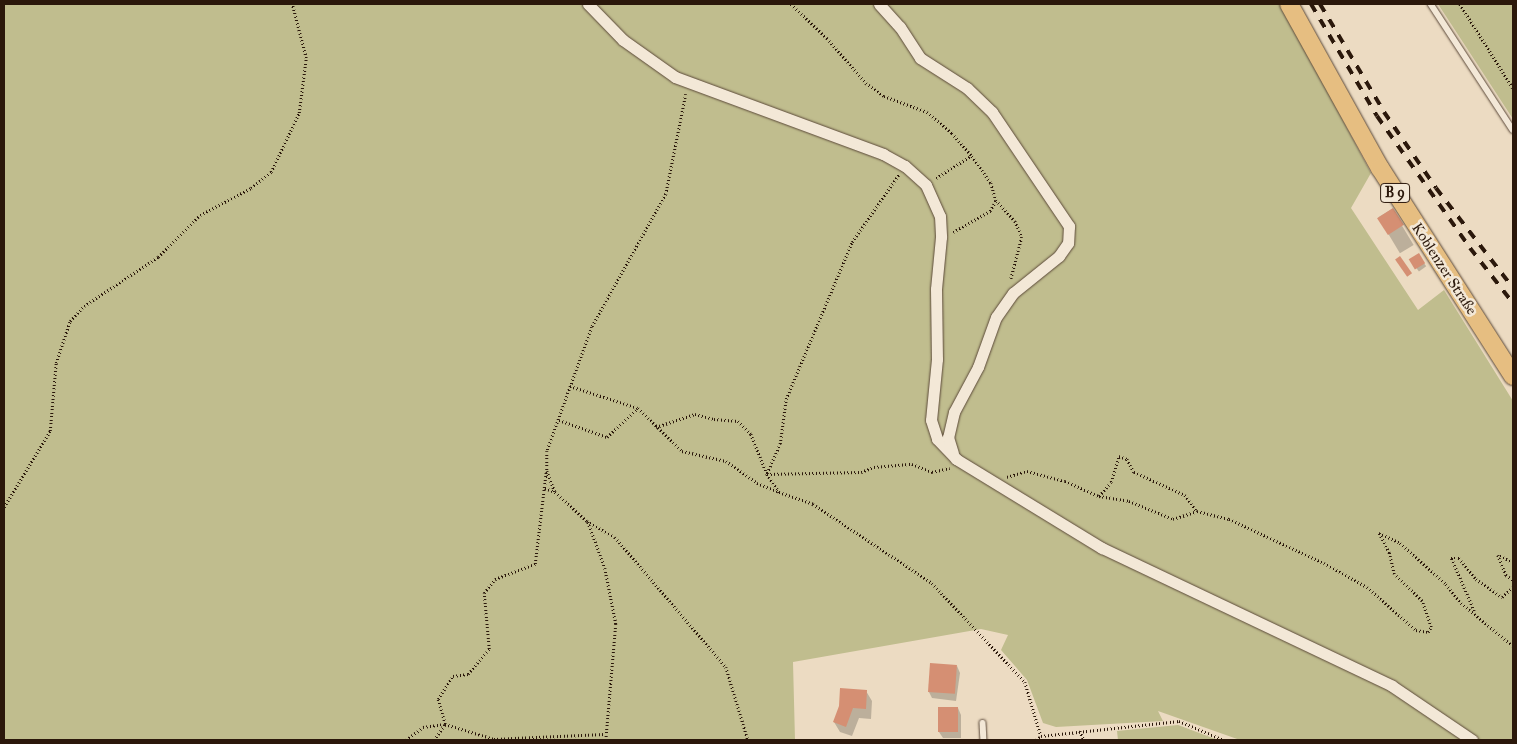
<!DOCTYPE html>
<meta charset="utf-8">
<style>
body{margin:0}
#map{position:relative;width:1517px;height:744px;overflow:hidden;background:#ecdbc2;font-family:"IM FELL Great Primer",serif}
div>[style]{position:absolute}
.green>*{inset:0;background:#c0bd8e}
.shadow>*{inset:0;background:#0003;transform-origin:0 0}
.building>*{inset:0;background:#d58f73;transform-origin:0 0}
.path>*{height:2.5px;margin-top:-1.25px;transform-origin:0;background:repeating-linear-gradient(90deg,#2b180b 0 1px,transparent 0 3.5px)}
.roads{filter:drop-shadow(0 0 1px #5b4939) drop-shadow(0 0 1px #5b4939)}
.lane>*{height:5.5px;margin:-2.75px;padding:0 2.75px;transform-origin:2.75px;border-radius:2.75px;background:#f3e8d7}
.street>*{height:11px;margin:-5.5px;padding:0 5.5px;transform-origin:5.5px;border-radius:5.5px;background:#f3e8d7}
.primary>*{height:18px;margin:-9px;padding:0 9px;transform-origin:9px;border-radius:9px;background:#e6be81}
.rail>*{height:4px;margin-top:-2px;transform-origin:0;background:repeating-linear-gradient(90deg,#2b180b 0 9px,transparent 0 18px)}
span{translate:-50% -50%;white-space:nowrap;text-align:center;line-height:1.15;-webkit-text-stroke:5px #f3e8d7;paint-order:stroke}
.shield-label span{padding:1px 4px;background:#f3e8d7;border:1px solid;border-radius:4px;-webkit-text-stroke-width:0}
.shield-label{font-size:14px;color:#2b180b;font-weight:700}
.street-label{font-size:15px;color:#2b180b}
.frame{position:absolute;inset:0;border:5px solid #2b180b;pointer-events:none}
</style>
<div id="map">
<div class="green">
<div style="clip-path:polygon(4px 4px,1281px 4px,1371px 173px,1351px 208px,1418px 310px,1444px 290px,1513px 401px,1513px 740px,1240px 740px,1158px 711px,1163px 721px,1056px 727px,1043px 723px,1027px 680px,1001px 650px,1008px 635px,981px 629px,793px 662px,795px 740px,4px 740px)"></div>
<div style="clip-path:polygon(1438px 4px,1513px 4px,1513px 119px)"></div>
<div style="clip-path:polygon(1178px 725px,1218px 740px,1118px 740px,1117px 731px)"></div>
</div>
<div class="shadow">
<div style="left:1392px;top:209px;width:42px;height:16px;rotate:59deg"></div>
<div style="left:1418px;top:255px;width:14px;height:9px;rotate:54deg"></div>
<div style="clip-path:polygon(957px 666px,960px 673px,956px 701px,932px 698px,929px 692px)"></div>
<div style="clip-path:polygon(866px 691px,872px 701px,871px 719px,859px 718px,852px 736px,840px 732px,834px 722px)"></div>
<div style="clip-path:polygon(958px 708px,961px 715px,961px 738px,943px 738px,939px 732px)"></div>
</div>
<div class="building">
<div style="left:1393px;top:208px;width:20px;height:19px;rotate:57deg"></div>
<div style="left:1419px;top:253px;width:12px;height:12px;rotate:59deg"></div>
<div style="left:1400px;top:256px;width:21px;height:6px;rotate:55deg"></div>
<div style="left:930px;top:663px;width:27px;height:29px;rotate:4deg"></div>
<div style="clip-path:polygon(840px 688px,867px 690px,866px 709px,853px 708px,846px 727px,833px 722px,839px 706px)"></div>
<div style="left:938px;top:707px;width:20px;height:25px"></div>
</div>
<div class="path">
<div style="left:791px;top:4px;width:50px;rotate:43.4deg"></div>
<div style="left:827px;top:38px;width:60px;rotate:49.1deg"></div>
<div style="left:866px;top:83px;width:22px;rotate:36deg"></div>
<div style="left:884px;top:96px;width:46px;rotate:20.4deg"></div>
<div style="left:927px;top:112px;width:33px;rotate:40deg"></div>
<div style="left:952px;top:133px;width:30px;rotate:49deg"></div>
<div style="left:972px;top:156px;width:33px;rotate:55deg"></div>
<div style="left:991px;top:183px;width:18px;rotate:74deg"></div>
<div style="left:996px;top:200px;width:28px;rotate:48deg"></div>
<div style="left:1015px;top:221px;width:17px;rotate:66deg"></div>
<div style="left:1022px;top:237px;width:43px;rotate:104.7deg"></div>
<div style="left:1460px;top:4px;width:99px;rotate:57.8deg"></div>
<div style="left:686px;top:94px;width:102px;rotate:101.3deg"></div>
<div style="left:666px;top:194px;width:152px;rotate:119.1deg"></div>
<div style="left:592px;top:327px;width:132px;rotate:109.9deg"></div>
<div style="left:547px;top:451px;width:20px;rotate:90deg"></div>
<div style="left:547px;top:471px;width:22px;rotate:69deg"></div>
<div style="left:555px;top:492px;width:43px;rotate:42.2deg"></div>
<div style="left:587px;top:521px;width:32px;rotate:30deg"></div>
<div style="left:615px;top:537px;width:171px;rotate:49.5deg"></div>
<div style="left:726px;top:667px;width:76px;rotate:73.2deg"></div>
<div style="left:936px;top:178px;width:41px;rotate:-32.2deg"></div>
<div style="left:953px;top:232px;width:43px;rotate:-29.6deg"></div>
<div style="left:990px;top:211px;width:13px;rotate:-61deg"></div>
<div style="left:570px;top:386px;width:71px;rotate:17.9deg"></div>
<div style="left:638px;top:408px;width:62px;rotate:44.3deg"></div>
<div style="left:682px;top:451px;width:45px;rotate:12.8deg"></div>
<div style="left:726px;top:461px;width:38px;rotate:35deg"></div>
<div style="left:757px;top:483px;width:24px;rotate:22deg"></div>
<div style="left:559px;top:420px;width:51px;rotate:19.5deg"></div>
<div style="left:607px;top:437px;width:42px;rotate:-43.1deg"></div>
<div style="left:656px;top:427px;width:41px;rotate:-18.4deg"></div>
<div style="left:695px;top:414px;width:20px;rotate:15deg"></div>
<div style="left:714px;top:419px;width:24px;rotate:5deg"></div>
<div style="left:738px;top:421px;width:18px;rotate:45deg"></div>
<div style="left:751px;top:434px;width:43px;rotate:68.2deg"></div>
<div style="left:767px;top:474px;width:22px;rotate:56deg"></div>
<div style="left:779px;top:492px;width:36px;rotate:19deg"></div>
<div style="left:813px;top:504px;width:143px;rotate:33.6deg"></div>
<div style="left:932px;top:583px;width:136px;rotate:46.8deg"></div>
<div style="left:1025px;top:682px;width:56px;rotate:73.5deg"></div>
<div style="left:1041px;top:736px;width:139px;rotate:-6.2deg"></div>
<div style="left:1179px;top:721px;width:49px;rotate:22.9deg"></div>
<div style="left:767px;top:473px;width:32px;rotate:-66deg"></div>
<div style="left:780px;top:444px;width:45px;rotate:-82.4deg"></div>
<div style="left:786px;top:399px;width:170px;rotate:-67.2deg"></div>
<div style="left:852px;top:242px;width:83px;rotate:-55.3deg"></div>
<div style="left:767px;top:474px;width:94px;rotate:-1.2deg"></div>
<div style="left:861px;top:472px;width:14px;rotate:-21deg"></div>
<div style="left:874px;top:467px;width:38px;rotate:-5deg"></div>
<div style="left:912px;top:464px;width:22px;rotate:22deg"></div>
<div style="left:932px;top:472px;width:18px;rotate:-13deg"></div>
<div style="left:1007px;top:477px;width:21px;rotate:-17deg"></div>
<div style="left:1027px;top:471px;width:39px;rotate:15deg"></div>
<div style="left:1065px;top:481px;width:37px;rotate:24deg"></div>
<div style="left:1099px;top:496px;width:30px;rotate:9deg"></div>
<div style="left:1129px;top:501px;width:48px;rotate:22.2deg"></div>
<div style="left:1173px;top:519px;width:25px;rotate:-18deg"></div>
<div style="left:1197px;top:511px;width:33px;rotate:14deg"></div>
<div style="left:1229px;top:519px;width:105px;rotate:24.9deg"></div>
<div style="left:1324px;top:563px;width:49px;rotate:29.2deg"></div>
<div style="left:1367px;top:587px;width:65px;rotate:41.3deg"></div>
<div style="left:1416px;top:630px;width:12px;rotate:9deg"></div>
<div style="left:1428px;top:632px;width:6px;rotate:-59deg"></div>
<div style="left:1431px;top:627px;width:28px;rotate:-109deg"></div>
<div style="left:1422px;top:601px;width:39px;rotate:-136deg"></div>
<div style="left:1394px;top:574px;width:22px;rotate:-103deg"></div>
<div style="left:1389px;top:553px;width:22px;rotate:-117deg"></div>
<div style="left:1379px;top:533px;width:23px;rotate:25deg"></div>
<div style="left:1400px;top:543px;width:62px;rotate:41.7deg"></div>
<div style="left:1446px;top:584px;width:24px;rotate:52deg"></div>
<div style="left:1461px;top:603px;width:67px;rotate:39.6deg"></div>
<div style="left:545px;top:488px;width:11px;rotate:22deg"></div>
<div style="left:1099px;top:496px;width:18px;rotate:-49deg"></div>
<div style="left:1111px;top:482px;width:27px;rotate:-73deg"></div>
<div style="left:1119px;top:456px;width:9px;rotate:21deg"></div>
<div style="left:1127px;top:459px;width:15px;rotate:62deg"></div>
<div style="left:1134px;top:472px;width:56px;rotate:24.3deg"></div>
<div style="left:1185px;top:495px;width:19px;rotate:54deg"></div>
<div style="left:4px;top:507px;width:89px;rotate:-58.8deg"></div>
<div style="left:50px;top:431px;width:68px;rotate:-85deg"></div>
<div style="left:56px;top:363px;width:44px;rotate:-71.6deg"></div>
<div style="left:70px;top:321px;width:21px;rotate:-47deg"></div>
<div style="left:84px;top:306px;width:89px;rotate:-33.5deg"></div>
<div style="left:158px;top:257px;width:59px;rotate:-45deg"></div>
<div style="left:200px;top:215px;width:58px;rotate:-27.9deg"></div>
<div style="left:251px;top:188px;width:26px;rotate:-39deg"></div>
<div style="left:271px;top:172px;width:65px;rotate:-64.6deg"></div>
<div style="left:299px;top:113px;width:55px;rotate:-82.7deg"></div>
<div style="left:306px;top:58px;width:56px;rotate:-104.5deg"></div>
<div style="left:588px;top:522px;width:49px;rotate:69.7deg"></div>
<div style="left:605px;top:568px;width:57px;rotate:78.9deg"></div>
<div style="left:616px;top:624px;width:116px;rotate:94.9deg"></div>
<div style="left:1513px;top:563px;width:17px;rotate:-152deg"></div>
<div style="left:1498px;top:555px;width:22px;rotate:68deg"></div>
<div style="left:1506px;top:575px;width:9px;rotate:36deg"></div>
<div style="left:1474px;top:611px;width:58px;rotate:-113.5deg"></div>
<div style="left:1451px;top:558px;width:8px"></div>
<div style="left:1459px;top:558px;width:27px;rotate:51deg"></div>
<div style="left:1476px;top:579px;width:32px;rotate:35deg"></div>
<div style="left:1502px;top:597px;width:15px;rotate:-42deg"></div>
<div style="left:1080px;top:731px;width:10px;rotate:66deg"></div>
<div style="left:406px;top:740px;width:21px;rotate:-37deg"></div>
<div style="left:423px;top:727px;width:22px;rotate:-8deg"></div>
<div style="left:445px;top:724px;width:51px;rotate:17deg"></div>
<div style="left:494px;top:739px;width:111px;rotate:-2.6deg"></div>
<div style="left:434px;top:740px;width:19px;rotate:-55deg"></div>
<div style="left:445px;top:724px;width:26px;rotate:-106deg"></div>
<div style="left:438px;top:699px;width:27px;rotate:-57deg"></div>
<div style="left:453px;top:676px;width:15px;rotate:-8deg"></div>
<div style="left:468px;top:674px;width:33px;rotate:-50deg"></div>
<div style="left:489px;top:649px;width:56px;rotate:-95.1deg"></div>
<div style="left:484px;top:593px;width:18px;rotate:-52deg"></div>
<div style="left:495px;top:579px;width:43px;rotate:-20.6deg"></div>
<div style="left:535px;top:564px;width:93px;rotate:-83.2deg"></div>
<div style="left:1036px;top:740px;width:6px;rotate:-39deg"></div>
</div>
<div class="roads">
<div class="lane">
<div style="left:1431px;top:4px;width:150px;rotate:56.9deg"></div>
<div style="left:983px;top:723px;width:17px;rotate:87deg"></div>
</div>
<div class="street">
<div style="left:588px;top:4px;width:50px;rotate:45.8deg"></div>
<div style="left:623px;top:40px;width:64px;rotate:35.4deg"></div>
<div style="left:675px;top:77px;width:222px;rotate:20.3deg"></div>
<div style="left:883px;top:154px;width:25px;rotate:29deg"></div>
<div style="left:905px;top:166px;width:28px;rotate:42deg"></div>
<div style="left:926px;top:185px;width:34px;rotate:66deg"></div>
<div style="left:940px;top:216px;width:21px;rotate:87deg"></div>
<div style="left:941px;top:237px;width:52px;rotate:95.5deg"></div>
<div style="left:936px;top:289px;width:70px;rotate:89.2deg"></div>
<div style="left:937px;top:359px;width:61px;rotate:95.6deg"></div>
<div style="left:931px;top:420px;width:20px;rotate:72deg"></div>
<div style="left:937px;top:439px;width:28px;rotate:46deg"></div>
<div style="left:956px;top:459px;width:171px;rotate:31.4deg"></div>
<div style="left:1102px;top:548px;width:321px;rotate:25.4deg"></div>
<div style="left:1392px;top:686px;width:97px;rotate:34deg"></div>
<div style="left:879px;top:4px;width:31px;rotate:48deg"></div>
<div style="left:900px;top:27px;width:37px;rotate:57deg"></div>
<div style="left:920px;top:58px;width:56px;rotate:32.6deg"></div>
<div style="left:967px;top:88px;width:35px;rotate:44deg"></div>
<div style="left:992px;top:112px;width:138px;rotate:56deg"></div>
<div style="left:1069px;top:226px;width:17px;rotate:93deg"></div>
<div style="left:1068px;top:243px;width:16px;rotate:125deg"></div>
<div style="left:1059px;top:256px;width:59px;rotate:141.2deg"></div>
<div style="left:1013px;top:293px;width:29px;rotate:125deg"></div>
<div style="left:996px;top:317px;width:53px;rotate:109.8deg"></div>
<div style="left:978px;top:367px;width:51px;rotate:118.1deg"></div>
<div style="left:954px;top:412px;width:26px;rotate:103deg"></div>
<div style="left:948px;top:437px;width:17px;rotate:73deg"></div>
</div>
<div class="primary">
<div style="left:1289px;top:4px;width:188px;rotate:61deg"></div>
<div style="left:1380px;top:168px;width:247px;rotate:57.4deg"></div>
</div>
</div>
<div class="rail">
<div style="left:1311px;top:4px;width:130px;rotate:59.5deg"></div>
<div style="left:1377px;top:116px;width:161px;rotate:54.8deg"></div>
<div style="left:1470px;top:248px;width:70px;rotate:52deg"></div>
<div style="left:1320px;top:4px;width:126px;rotate:59.3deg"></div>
<div style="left:1384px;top:112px;width:92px;rotate:55.6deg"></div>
<div style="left:1436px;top:188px;width:126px;rotate:52.4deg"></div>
</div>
<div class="shield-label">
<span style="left:1395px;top:193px">B 9</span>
</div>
<div class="street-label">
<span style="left:1444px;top:269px;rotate:57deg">Koblenzer Straße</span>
</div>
<div class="frame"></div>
</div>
